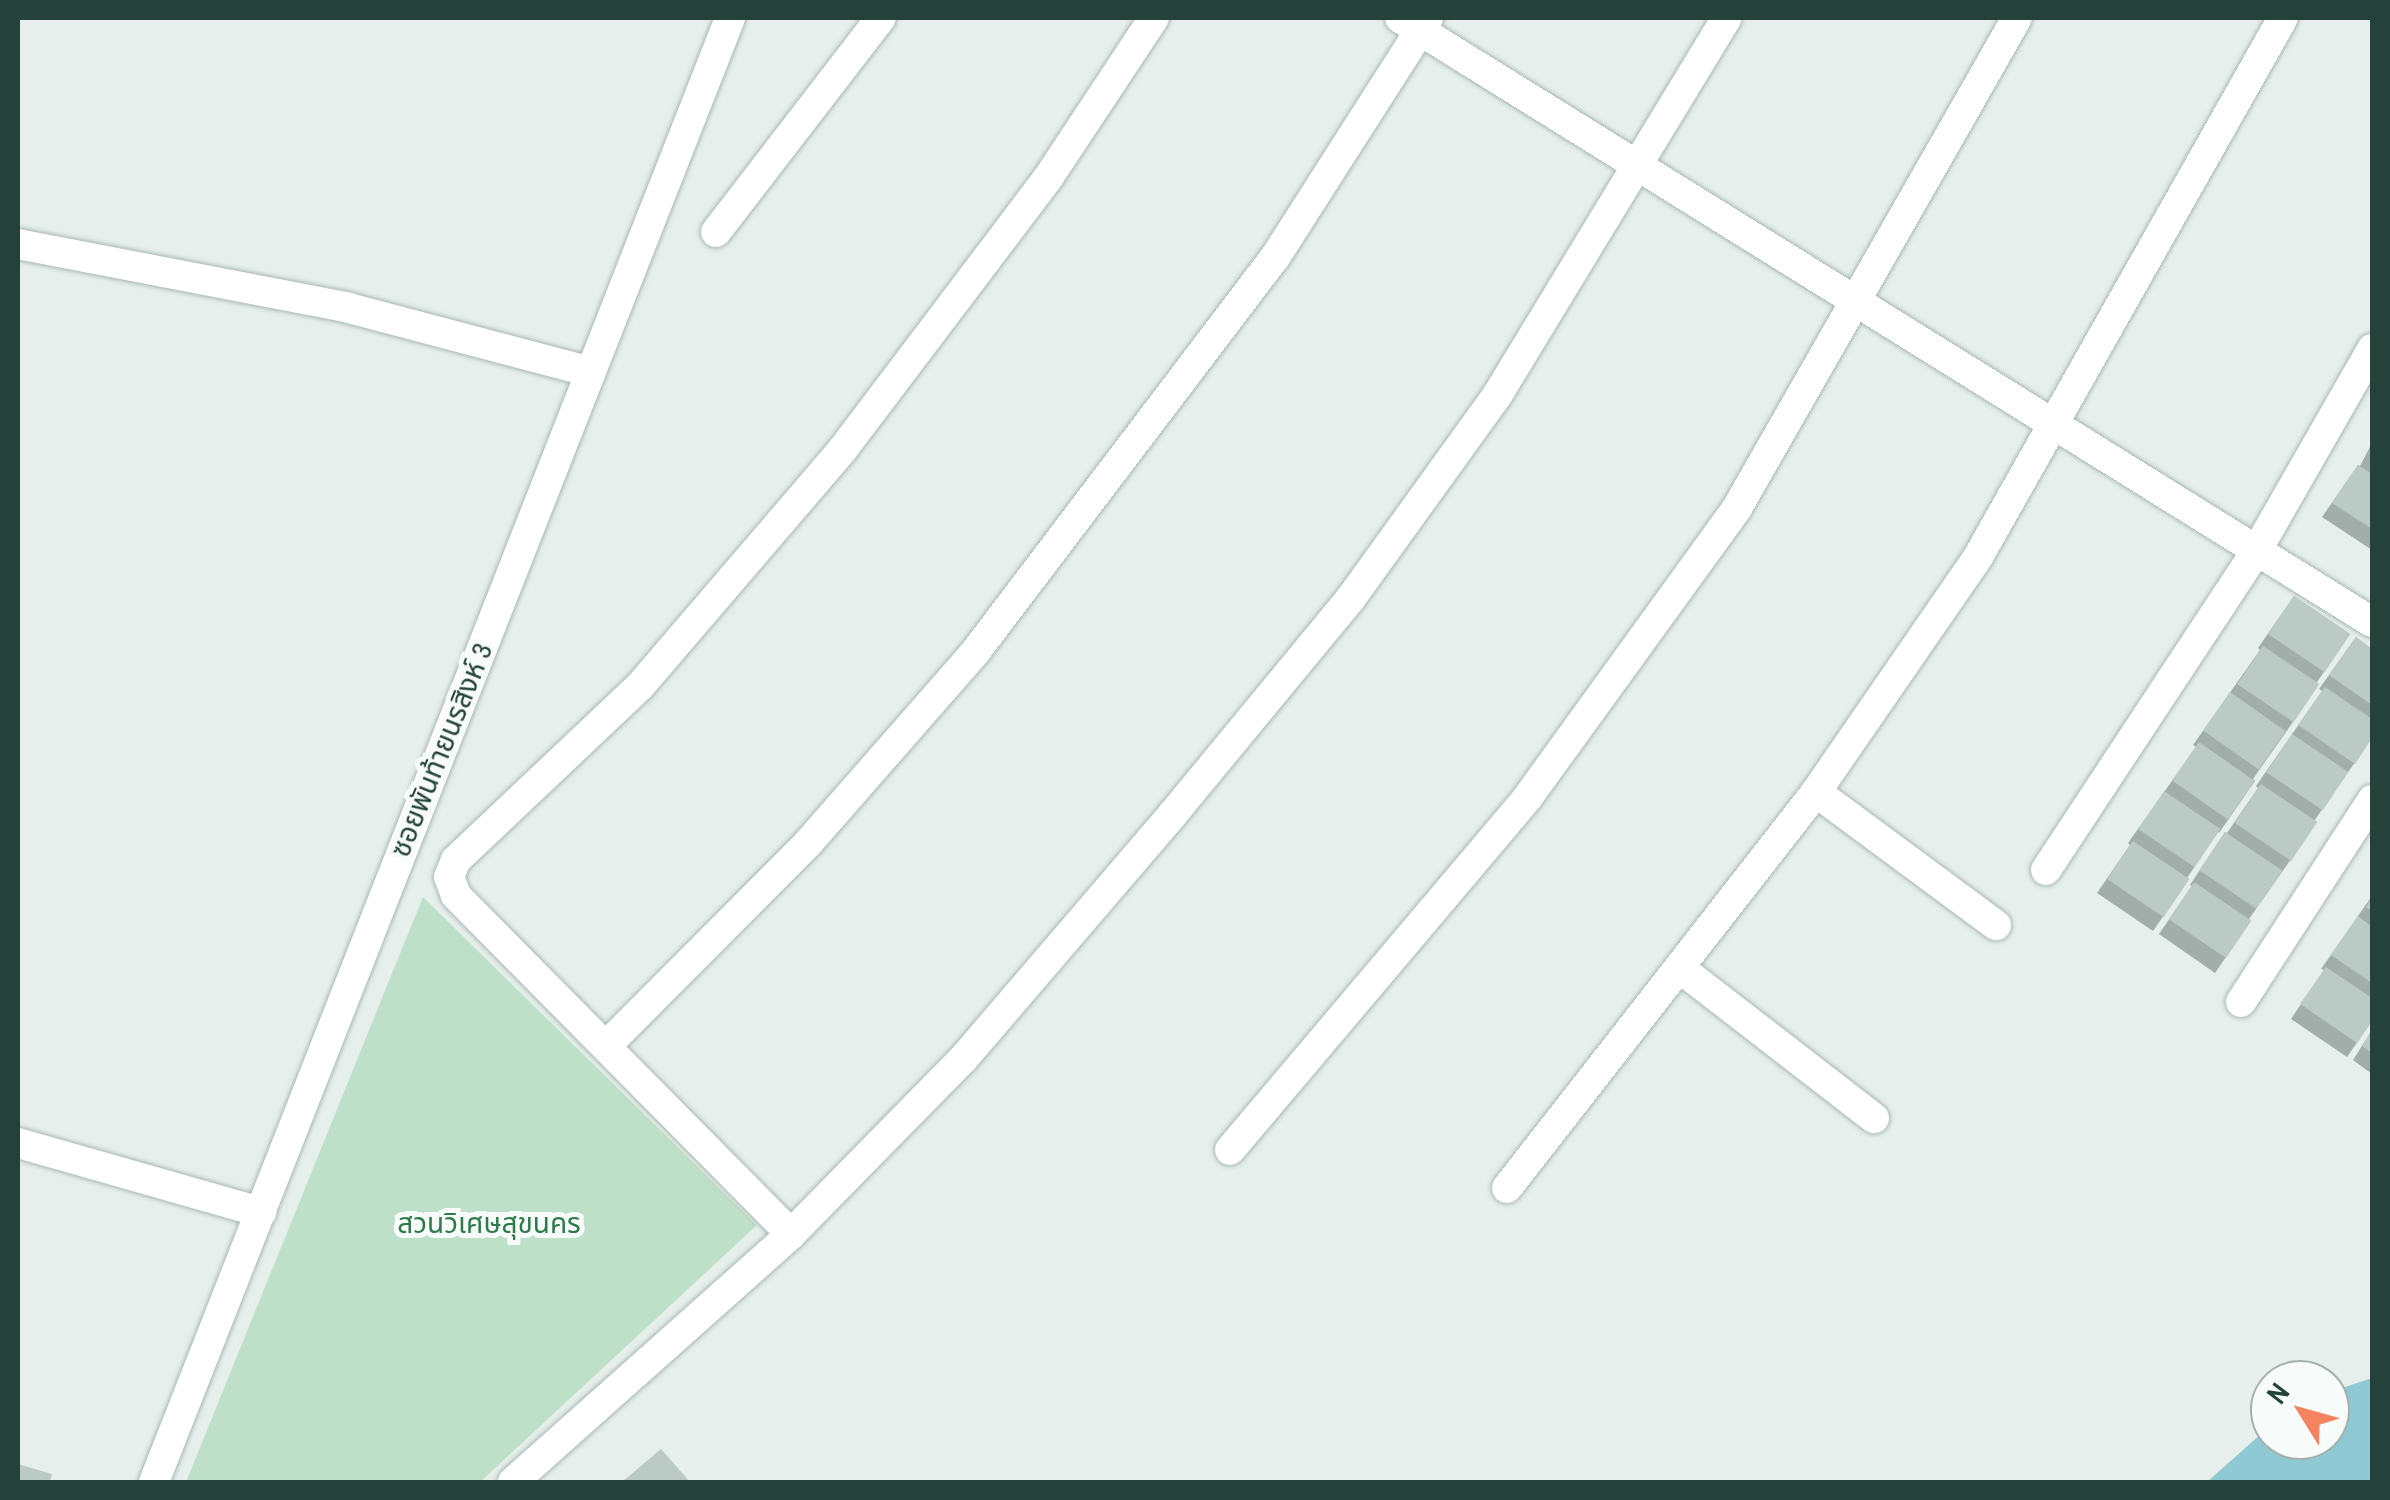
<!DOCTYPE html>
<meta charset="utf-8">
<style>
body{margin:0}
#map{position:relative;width:2390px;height:1500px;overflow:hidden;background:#e6efeb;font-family:"Archivo Narrow","Noto Sans Thai",sans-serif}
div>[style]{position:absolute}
.green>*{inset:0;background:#bfe0c8}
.water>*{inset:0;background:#8ec9d4}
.roads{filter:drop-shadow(0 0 2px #a8b8b2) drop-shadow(0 0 2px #a8b8b2)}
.minor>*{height:30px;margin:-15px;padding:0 15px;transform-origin:15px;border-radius:15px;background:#fff}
.wall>*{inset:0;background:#a1aea9}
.building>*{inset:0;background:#bbcac4;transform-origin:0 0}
span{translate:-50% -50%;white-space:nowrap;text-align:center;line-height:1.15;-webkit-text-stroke:10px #f7fbf9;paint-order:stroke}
.street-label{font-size:28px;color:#24423a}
.park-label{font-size:28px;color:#2d7a4b}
.frame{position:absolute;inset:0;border:20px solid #24423a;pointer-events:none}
.north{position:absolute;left:2250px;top:1360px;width:100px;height:100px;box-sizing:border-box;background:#f7fbf9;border:2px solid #a3b1ad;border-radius:50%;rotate:307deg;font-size:28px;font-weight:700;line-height:40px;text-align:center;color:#24423a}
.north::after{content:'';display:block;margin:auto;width:35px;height:45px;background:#f4845f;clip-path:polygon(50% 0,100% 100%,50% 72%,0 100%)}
</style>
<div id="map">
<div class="green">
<div style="clip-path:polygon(423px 897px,757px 1225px,480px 1482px,186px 1482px)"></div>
</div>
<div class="water">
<div style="clip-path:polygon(2372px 1378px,2372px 1482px,2207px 1482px,2270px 1426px,2270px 1440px,2330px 1440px,2330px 1392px)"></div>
</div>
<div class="roads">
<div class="minor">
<div style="left:1400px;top:18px;width:1144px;rotate:31.86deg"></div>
<div style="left:716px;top:232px;width:270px;rotate:-52.4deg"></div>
<div style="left:18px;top:244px;width:337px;rotate:10.9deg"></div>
<div style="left:349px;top:308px;width:250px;rotate:14.8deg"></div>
<div style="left:1816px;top:792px;width:224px;rotate:36.5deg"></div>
<div style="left:2046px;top:870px;width:383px;rotate:-56.6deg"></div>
<div style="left:2257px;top:550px;width:232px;rotate:-60.2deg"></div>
<div style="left:1681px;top:969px;width:244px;rotate:37.7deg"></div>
<div style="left:2241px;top:1002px;width:241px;rotate:-57deg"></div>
<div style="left:606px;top:1046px;width:288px;rotate:-45.1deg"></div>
<div style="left:809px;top:842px;width:254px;rotate:-48.8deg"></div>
<div style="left:976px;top:651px;width:492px;rotate:-52.8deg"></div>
<div style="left:1274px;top:259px;width:286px;rotate:-57.4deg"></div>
<div style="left:18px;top:1143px;width:253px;rotate:15.9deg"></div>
<div style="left:1230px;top:1150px;width:462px;rotate:-49.8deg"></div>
<div style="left:1528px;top:797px;width:357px;rotate:-54.1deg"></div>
<div style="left:1737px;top:508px;width:564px;rotate:-60.26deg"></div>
<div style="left:1507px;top:1188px;width:502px;rotate:-52.03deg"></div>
<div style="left:1816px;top:792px;width:285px;rotate:-55.4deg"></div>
<div style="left:1978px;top:557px;width:619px;rotate:-60.5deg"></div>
<div style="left:791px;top:1234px;width:477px;rotate:-134.7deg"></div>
<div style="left:456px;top:895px;width:19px;rotate:-111deg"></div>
<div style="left:449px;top:877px;width:18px;rotate:-68deg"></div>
<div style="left:456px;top:860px;width:253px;rotate:-43.4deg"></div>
<div style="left:640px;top:686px;width:312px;rotate:-49.4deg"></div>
<div style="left:843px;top:449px;width:340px;rotate:-52.9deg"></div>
<div style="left:1048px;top:178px;width:192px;rotate:-56.5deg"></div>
<div style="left:154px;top:1482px;width:1573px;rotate:-68.52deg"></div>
<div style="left:513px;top:1482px;width:373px;rotate:-41.7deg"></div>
<div style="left:791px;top:1234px;width:245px;rotate:-45.5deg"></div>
<div style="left:963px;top:1059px;width:323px;rotate:-49.4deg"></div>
<div style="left:1173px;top:814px;width:280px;rotate:-50.5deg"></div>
<div style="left:1351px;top:598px;width:251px;rotate:-54.2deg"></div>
<div style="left:1498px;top:394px;width:440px;rotate:-58.7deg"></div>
</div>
</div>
<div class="wall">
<div style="clip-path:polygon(2372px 443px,2372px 550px,2322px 517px,2358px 465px,2360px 466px)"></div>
<div style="clip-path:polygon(2294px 596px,2350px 634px,2317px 682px,2293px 722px,2253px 779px,2255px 781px,2219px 833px,2218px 832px,2187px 878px,2189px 879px,2153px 931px,2097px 893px,2130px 845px,2128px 843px,2196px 747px,2193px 745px,2260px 650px,2258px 648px)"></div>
<div style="clip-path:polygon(2356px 637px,2372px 649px,2372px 738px,2314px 821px,2317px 822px,2249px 919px,2251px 921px,2215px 973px,2159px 934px,2192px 886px,2190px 885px,2225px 832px,2227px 833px,2258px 788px,2256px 786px,2322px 691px,2319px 689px)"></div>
<div style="clip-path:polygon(2372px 896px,2372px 1021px,2347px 1057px,2291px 1019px,2324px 970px,2321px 969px)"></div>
<div style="clip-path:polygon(2372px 1030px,2372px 1074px,2353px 1060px)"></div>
</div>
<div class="building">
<div style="clip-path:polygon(2358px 465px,2372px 474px,2372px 529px,2332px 503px)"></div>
<div style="left:2294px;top:596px;width:68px;height:46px;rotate:34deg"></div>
<div style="clip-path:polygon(2356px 637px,2372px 649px,2372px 705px,2329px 675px)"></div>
<div style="left:2263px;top:646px;width:68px;height:46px;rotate:34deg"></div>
<div style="clip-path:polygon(2325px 687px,2372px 719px,2372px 738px,2355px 764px,2298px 725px)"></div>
<div style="left:2230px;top:692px;width:68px;height:47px;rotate:35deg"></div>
<div style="left:2292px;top:734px;width:68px;height:46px;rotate:34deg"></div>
<div style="left:2199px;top:742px;width:68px;height:47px;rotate:35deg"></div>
<div style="left:2261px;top:784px;width:68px;height:47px;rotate:34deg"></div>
<div style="left:2164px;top:791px;width:68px;height:46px;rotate:34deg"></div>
<div style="left:2225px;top:832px;width:69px;height:46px;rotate:34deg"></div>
<div style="left:2133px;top:841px;width:68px;height:46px;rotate:34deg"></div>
<div style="left:2194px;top:882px;width:69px;height:45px;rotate:34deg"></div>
<div style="clip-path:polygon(2372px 897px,2372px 911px,2366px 907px)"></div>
<div style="clip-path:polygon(2358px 916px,2372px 927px,2372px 983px,2331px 955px)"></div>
<div style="clip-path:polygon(2326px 967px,2372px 998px,2372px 1021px,2357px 1043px,2300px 1004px)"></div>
<div style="clip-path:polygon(2372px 1031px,2372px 1053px,2362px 1046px)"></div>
<div style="clip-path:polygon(661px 1449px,690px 1482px,625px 1482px,623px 1481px)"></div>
<div style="clip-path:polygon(18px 1464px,52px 1474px,50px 1482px,18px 1482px)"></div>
</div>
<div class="street-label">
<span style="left:441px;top:750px;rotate:-68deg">ซอยพันท้ายนรสิงห์ 3</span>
</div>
<div class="park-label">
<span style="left:489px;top:1223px">สวนวิเศษสุขนคร</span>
</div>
<div class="frame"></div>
<div class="north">N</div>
</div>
